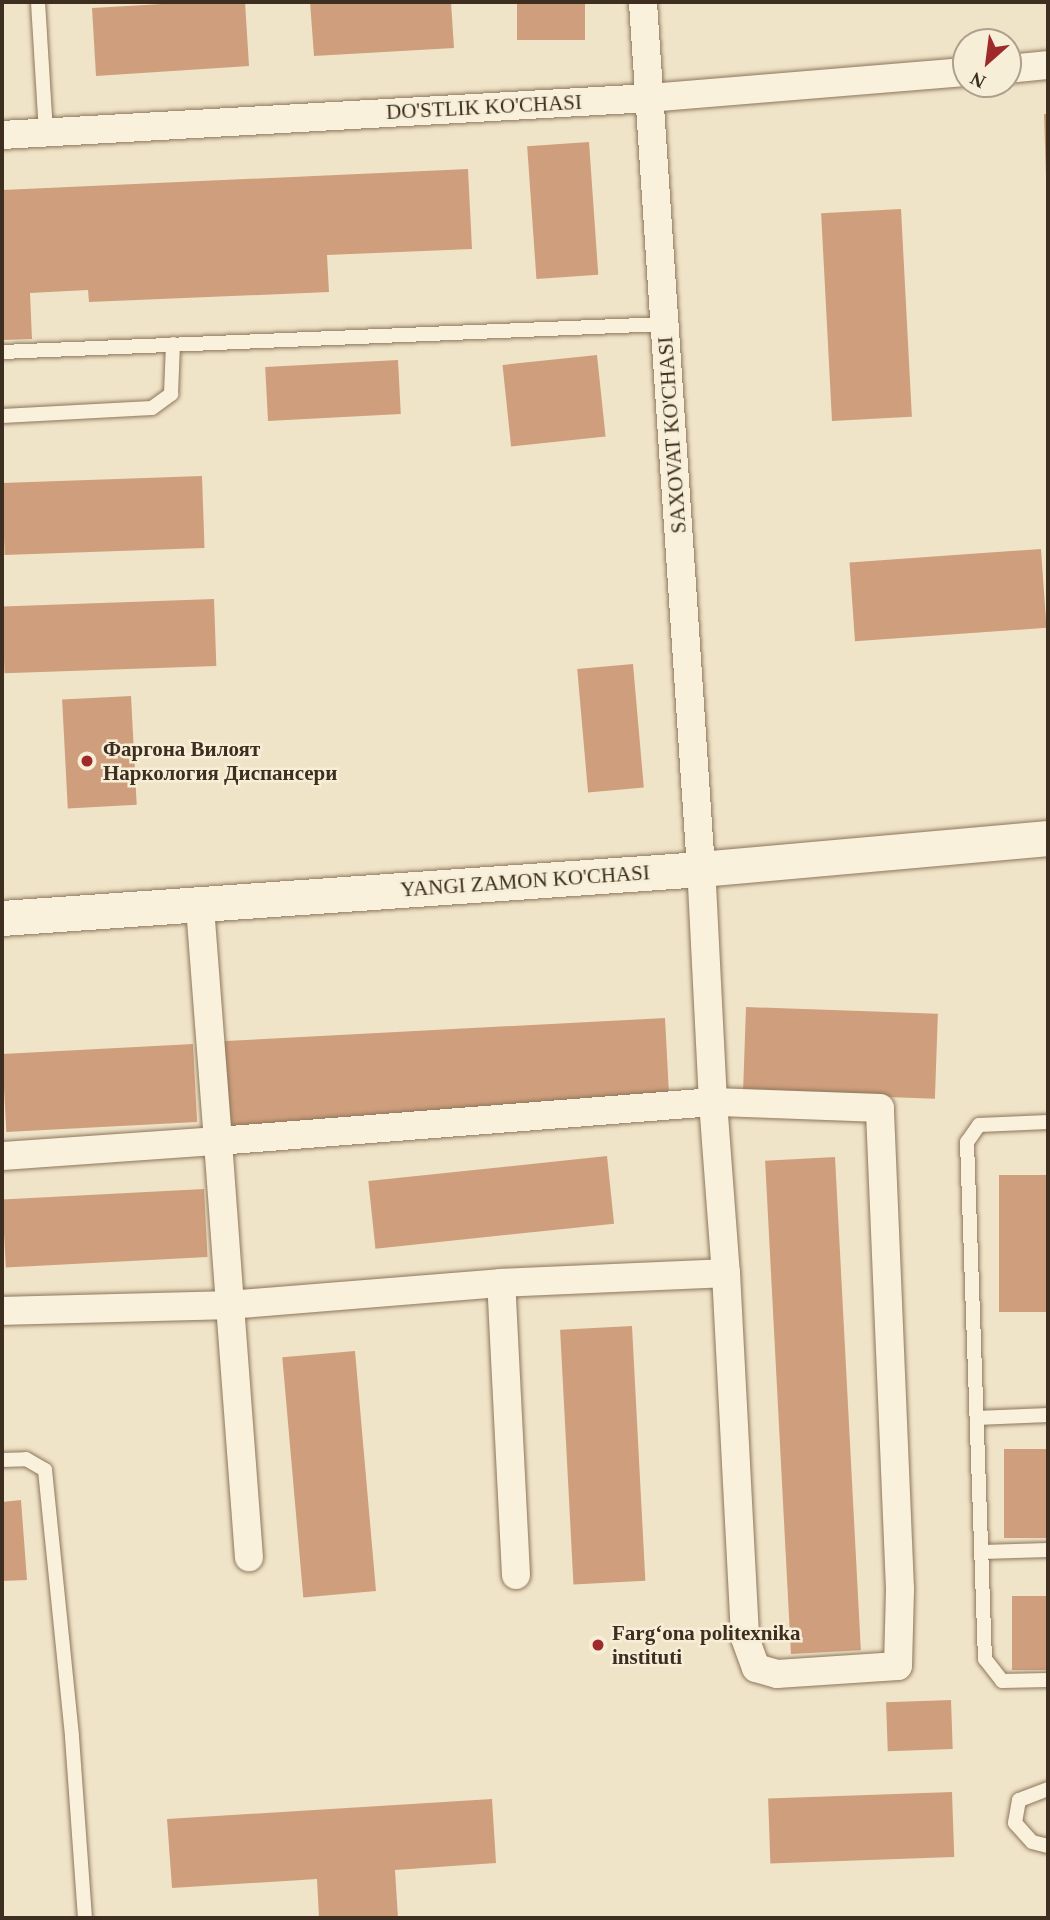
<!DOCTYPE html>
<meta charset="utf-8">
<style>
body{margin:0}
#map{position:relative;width:1050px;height:1920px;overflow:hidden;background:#f0e4c8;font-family:"Times New Roman",serif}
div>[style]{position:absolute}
.building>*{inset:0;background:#cf9f7d;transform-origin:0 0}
.roads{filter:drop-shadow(0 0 2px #8d765c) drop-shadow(0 0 2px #8d765c)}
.service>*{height:14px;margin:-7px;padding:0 7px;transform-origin:7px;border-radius:7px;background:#faf1dc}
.minor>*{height:28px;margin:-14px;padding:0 14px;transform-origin:14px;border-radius:14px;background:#faf1dc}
.tertiary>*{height:35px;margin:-17.5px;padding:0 17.5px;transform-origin:17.5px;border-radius:17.5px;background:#faf1dc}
.dots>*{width:19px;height:19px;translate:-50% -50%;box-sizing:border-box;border:4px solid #f7eed8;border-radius:50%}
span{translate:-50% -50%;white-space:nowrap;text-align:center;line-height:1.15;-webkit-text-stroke:5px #f7eed8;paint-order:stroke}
.street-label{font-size:21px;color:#3d2e20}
.poi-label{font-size:21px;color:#3d2e20;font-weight:700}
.left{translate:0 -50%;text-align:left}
.frame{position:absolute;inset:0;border:4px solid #3d2e20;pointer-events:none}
.north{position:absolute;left:952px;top:28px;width:70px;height:70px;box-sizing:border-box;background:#f7eed8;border:2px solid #ada18e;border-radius:50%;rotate:208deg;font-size:19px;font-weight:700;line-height:28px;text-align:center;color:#3d2e20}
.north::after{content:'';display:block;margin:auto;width:24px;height:32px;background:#9e2a2b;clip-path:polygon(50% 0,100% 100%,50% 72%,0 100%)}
</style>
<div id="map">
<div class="building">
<div style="clip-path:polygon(197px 2px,245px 2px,249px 66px,96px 76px,92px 8px)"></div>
<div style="clip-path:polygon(310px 2px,451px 2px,454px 48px,314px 56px)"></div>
<div style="left:517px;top:2px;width:68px;height:38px"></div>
<div style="clip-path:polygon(1044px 114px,1048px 114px,1048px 176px,1046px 176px)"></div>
<div style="left:589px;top:142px;width:133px;height:62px;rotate:86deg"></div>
<div style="clip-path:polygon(468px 169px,472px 249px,327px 255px,329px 292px,89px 302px,88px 290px,30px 293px,32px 339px,2px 340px,2px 190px)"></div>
<div style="left:901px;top:209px;width:208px;height:80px;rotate:87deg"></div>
<div style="left:597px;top:355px;width:82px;height:95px;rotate:84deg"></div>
<div style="left:398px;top:360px;width:54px;height:133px;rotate:87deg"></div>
<div style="left:202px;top:476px;width:72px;height:200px;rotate:88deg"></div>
<div style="left:1041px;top:549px;width:79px;height:192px;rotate:86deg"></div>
<div style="left:214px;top:599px;width:67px;height:212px;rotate:88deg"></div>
<div style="left:633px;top:664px;width:124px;height:56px;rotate:85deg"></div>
<div style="left:131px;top:696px;width:109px;height:69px;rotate:87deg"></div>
<div style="left:746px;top:1007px;width:192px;height:85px;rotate:2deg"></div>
<div style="left:665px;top:1018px;width:86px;height:445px;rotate:87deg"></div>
<div style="left:193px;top:1044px;width:78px;height:191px;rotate:87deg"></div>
<div style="left:607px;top:1156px;width:68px;height:240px;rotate:84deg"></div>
<div style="left:835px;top:1157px;width:494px;height:70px;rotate:87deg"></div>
<div style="left:1048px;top:1175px;width:137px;height:49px;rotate:90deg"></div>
<div style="left:204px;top:1189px;width:68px;height:202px;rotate:87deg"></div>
<div style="left:632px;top:1326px;width:255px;height:72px;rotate:87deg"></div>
<div style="left:355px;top:1351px;width:241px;height:73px;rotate:85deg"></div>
<div style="left:1048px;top:1449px;width:89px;height:44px;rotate:90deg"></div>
<div style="clip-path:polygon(21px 1500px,27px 1580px,2px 1581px,2px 1502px)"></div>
<div style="left:1012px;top:1596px;width:36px;height:74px"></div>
<div style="left:951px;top:1700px;width:49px;height:65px;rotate:88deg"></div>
<div style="left:952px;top:1792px;width:65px;height:184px;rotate:88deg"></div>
<div style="clip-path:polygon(492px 1799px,496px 1863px,395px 1870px,398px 1918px,319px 1918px,317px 1879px,172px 1888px,167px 1819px)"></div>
</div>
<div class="roads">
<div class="service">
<div style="left:38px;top:2px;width:130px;rotate:86.5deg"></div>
<div style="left:2px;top:352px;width:663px;rotate:-2.42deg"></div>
<div style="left:2px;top:416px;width:150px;rotate:-3.1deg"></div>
<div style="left:152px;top:408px;width:24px;rotate:-36deg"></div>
<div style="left:171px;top:394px;width:50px;rotate:-87.7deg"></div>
<div style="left:1048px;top:1122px;width:69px;rotate:177.5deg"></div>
<div style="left:979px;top:1125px;width:21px;rotate:125deg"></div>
<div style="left:967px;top:1142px;width:517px;rotate:88.01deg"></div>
<div style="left:985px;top:1659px;width:28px;rotate:52deg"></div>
<div style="left:1002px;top:1681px;width:46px;rotate:-1.2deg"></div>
<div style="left:977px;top:1418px;width:71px;rotate:-2.4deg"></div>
<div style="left:2px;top:1460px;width:24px;rotate:-2deg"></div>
<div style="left:26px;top:1459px;width:22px;rotate:30deg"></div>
<div style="left:45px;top:1470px;width:268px;rotate:84.2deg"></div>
<div style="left:72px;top:1737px;width:181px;rotate:85.9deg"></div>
<div style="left:982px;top:1552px;width:66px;rotate:-1.7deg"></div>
<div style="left:1048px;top:1789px;width:31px;rotate:159deg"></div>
<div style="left:1019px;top:1800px;width:23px;rotate:100deg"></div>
<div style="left:1015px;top:1823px;width:25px;rotate:48deg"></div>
<div style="left:1032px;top:1842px;width:16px;rotate:14deg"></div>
</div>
<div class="minor">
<div style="left:1008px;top:69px;width:40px;rotate:-5.7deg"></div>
<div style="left:2px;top:135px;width:648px;rotate:-3.27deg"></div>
<div style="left:649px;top:98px;width:318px;rotate:-4.7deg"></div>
<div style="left:2px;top:1156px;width:217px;rotate:-4deg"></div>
<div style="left:218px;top:1141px;width:237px;rotate:-94.4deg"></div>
<div style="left:501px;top:1283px;width:225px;rotate:-2.5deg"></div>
<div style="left:2px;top:1311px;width:228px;rotate:-1.5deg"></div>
<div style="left:230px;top:1305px;width:253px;rotate:85.7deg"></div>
<div style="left:516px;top:1575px;width:292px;rotate:-92.9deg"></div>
<div style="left:501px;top:1283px;width:272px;rotate:175.4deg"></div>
<div style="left:230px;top:1305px;width:164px;rotate:-94.2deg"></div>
<div style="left:218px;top:1141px;width:497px;rotate:-4.5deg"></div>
<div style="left:713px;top:1102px;width:171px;rotate:85.7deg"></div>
<div style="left:726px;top:1273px;width:365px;rotate:87deg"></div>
<div style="left:745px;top:1638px;width:32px;rotate:70deg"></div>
<div style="left:756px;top:1668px;width:22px;rotate:16deg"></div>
<div style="left:777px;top:1674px;width:121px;rotate:-3.8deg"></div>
<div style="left:898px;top:1666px;width:77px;rotate:-88.5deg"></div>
<div style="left:900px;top:1589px;width:481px;rotate:-92.4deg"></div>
<div style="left:880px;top:1108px;width:167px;rotate:-177.9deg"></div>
<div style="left:713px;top:1102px;width:233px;rotate:-92.9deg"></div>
<div style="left:701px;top:869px;width:869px;rotate:-93.83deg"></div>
</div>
<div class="tertiary">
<div style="left:2px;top:918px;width:701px;rotate:-4.01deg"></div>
<div style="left:701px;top:869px;width:348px;rotate:-5.1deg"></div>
</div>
</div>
<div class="dots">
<div style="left:87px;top:761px;background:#9e2a2b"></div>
<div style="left:598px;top:1645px;background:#9e2a2b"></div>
</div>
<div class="street-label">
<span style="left:484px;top:107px;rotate:-3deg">DO'STLIK KO'CHASI</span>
<span style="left:672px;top:435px;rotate:-94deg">SAXOVAT KO'CHASI</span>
<span style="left:525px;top:881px;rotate:-4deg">YANGI ZAMON KO'CHASI</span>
</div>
<div class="poi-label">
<span class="left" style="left:103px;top:761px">Фаргона Вилоят<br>Наркология Диспансери</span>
<span class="left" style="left:612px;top:1645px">Fargʻona politexnika<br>instituti</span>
</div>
<div class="frame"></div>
<div class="north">N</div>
</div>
